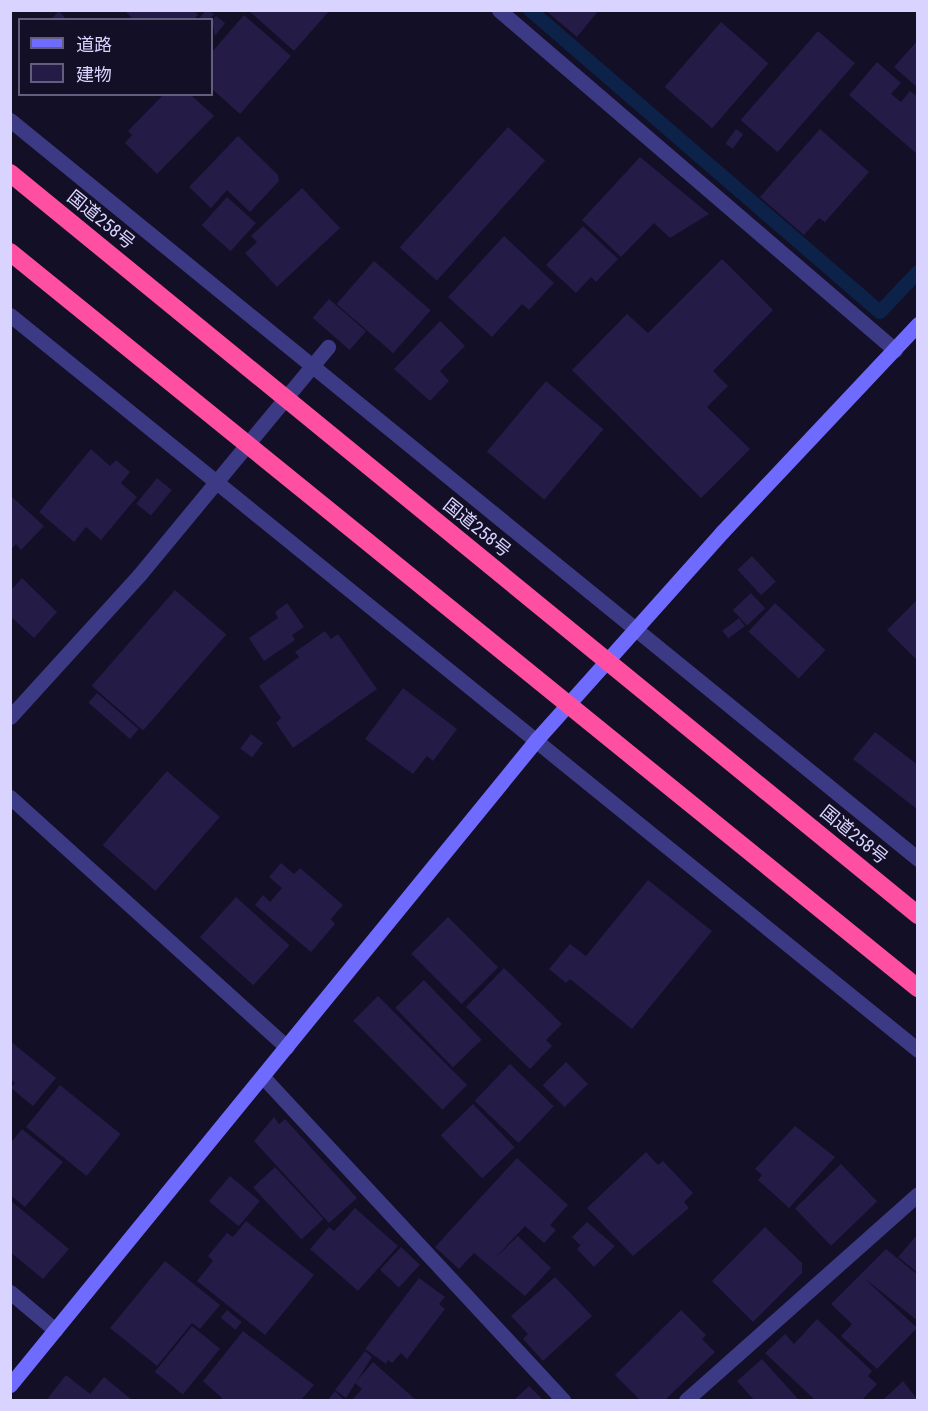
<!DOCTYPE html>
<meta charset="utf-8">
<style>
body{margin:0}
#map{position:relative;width:928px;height:1411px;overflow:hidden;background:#130f26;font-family:"Roboto Condensed","Noto Sans JP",sans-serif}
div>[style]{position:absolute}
.stream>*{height:14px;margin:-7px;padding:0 7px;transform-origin:7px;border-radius:7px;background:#0c2248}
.building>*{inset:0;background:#241b47;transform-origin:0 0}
.street>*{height:15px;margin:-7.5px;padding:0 7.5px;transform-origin:7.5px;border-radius:7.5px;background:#3d3a85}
.secondary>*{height:15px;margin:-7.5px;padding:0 7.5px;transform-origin:7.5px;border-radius:7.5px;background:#6f6bff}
.highway>*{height:18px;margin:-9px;padding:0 9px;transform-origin:9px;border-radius:9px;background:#ff4fa3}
span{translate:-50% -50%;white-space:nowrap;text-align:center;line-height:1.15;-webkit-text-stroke:4.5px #130f26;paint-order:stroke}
.street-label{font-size:18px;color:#d9d4ff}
.frame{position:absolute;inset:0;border:12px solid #d9d4ff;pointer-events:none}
.legend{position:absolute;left:18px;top:18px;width:195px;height:78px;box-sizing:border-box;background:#130f26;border:2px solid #625e7d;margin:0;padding:8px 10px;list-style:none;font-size:18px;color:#d9d4ff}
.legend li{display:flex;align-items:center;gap:12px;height:30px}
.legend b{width:30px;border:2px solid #625e7d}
</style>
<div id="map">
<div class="stream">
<div style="left:530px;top:10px;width:462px;rotate:40.8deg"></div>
<div style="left:880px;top:312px;width:55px;rotate:-46.5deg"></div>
</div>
<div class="building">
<div style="clip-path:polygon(124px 10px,193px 10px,198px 15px,194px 20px,134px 20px)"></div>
<div style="clip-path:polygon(206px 10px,214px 14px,209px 20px,198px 20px)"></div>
<div style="clip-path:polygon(248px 10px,330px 10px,294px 51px)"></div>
<div style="clip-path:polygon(545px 10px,599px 10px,577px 37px)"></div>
<div style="clip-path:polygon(59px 11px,67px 20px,50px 20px)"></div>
<div style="clip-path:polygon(244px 15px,291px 56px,240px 114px,212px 89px,212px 52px)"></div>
<div style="clip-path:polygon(216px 16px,225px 23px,215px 36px,212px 21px)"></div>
<div style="left:721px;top:22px;width:63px;height:86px;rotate:41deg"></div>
<div style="left:818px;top:31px;width:49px;height:118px;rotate:41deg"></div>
<div style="clip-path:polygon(918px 40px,918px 88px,894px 67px)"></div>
<div style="clip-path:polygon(877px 62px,901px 83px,891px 94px,901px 102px,910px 91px,918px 97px,918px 155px,849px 95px)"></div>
<div style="clip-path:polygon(164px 94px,190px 94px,214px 116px,157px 174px,125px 143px,132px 135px,128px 131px)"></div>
<div style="left:508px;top:127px;width:50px;height:162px;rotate:42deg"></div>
<div style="left:736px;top:129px;width:9px;height:18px;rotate:36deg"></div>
<div style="clip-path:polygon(820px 129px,869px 172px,825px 222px,819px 218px,804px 235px,760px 197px)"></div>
<div style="clip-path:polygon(238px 136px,278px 175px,279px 181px,250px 212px,227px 190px,211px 208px,189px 187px)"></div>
<div style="clip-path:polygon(640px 157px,709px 214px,670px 238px,654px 223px,621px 257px,582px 220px)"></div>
<div style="clip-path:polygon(302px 188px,340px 228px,277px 287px,245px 253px,257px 242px,251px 236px)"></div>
<div style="left:227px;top:197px;width:39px;height:38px;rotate:42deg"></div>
<div style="clip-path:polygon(583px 226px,618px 259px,596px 282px,591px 277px,576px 293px,546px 265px)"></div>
<div style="clip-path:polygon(504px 236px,554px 283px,529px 310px,522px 304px,492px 337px,448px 297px)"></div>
<div style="clip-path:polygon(722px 259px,773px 310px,713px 371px,728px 386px,707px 407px,750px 449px,701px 498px,572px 370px,627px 314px,648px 333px)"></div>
<div style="left:374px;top:261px;width:75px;height:57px;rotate:41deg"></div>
<div style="left:329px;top:299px;width:49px;height:25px;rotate:41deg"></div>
<div style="clip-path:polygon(440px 321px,465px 346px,440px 371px,449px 381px,430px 401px,394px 369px)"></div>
<div style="left:546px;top:381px;width:75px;height:92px;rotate:40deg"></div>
<div style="clip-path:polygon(91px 449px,110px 466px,116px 460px,130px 472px,121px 483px,137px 497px,101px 540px,86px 527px,74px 542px,39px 512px)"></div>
<div style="left:157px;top:478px;width:19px;height:33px;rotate:39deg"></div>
<div style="clip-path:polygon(10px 495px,44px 526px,21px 550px,16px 544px,10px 550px)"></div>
<div style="left:752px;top:556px;width:35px;height:20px;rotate:47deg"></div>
<div style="clip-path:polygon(22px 578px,57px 612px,34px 638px,10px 616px,10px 591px)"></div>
<div style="left:175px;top:590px;width:68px;height:127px;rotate:41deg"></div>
<div style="left:751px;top:593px;width:21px;height:25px;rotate:47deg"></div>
<div style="clip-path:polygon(918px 599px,918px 661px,887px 630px)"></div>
<div style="clip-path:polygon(287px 603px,304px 627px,292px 635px,295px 640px,264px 661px,249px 638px,278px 618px,275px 612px)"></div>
<div style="left:775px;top:603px;width:69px;height:39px;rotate:43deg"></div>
<div style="left:739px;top:618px;width:10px;height:21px;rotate:53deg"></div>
<div style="clip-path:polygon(325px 631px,331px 639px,338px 634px,377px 689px,293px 748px,276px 723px,281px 718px,259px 686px,299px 657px,295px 652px)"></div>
<div style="clip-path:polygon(403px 688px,457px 729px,433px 761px,427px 756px,413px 774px,365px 739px)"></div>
<div style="left:97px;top:693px;width:55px;height:13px;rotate:41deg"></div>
<div style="clip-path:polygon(875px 732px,918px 765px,918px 810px,853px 759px)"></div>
<div style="left:251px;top:734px;width:15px;height:18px;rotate:37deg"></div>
<div style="left:167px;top:771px;width:70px;height:98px;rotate:41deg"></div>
<div style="clip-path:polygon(281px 863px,294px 874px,300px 868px,343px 905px,331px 919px,335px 924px,311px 952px,255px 905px,263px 895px,270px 902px,282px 888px,269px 877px)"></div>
<div style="clip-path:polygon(648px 880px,712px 931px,632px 1029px,570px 979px,566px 983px,549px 969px,570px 944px,586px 956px)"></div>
<div style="left:236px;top:897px;width:72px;height:54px;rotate:42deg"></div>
<div style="left:448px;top:917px;width:71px;height:52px;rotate:45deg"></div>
<div style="clip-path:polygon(504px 968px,562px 1024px,546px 1040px,552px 1046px,530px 1069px,466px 1007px)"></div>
<div style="left:424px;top:980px;width:83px;height:40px;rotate:46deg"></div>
<div style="left:378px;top:996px;width:126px;height:35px;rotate:45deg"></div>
<div style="clip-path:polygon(10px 1041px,56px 1078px,33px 1106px,11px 1088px,15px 1083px,10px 1079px)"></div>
<div style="left:566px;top:1062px;width:31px;height:33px;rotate:45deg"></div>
<div style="left:510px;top:1064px;width:61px;height:51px;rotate:44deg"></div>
<div style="left:60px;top:1085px;width:78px;height:54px;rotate:39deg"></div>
<div style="left:473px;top:1104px;width:60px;height:45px;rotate:46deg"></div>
<div style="clip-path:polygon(274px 1117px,279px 1124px,285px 1119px,357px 1198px,329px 1223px,254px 1141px)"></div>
<div style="clip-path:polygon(795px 1126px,835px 1157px,789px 1208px,758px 1180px,762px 1175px,755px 1169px)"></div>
<div style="clip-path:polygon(22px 1129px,63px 1162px,25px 1207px,10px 1195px,10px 1144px)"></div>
<div style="clip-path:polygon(646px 1152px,658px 1165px,663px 1161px,693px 1193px,684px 1202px,689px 1208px,633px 1256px,587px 1208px)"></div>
<div style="clip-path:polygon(517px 1158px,568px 1205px,550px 1225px,556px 1230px,544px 1243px,525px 1226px,493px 1260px,518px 1236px,551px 1268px,525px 1296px,474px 1253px,459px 1269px,435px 1247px)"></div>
<div style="left:841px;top:1164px;width:52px;height:64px;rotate:46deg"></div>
<div style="left:275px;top:1167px;width:71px;height:30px;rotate:47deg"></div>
<div style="left:230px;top:1176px;width:39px;height:33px;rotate:40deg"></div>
<div style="clip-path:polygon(10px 1200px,69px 1249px,43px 1279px,10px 1252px)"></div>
<div style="clip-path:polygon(355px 1208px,398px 1246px,358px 1291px,310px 1249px,329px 1227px,334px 1231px)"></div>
<div style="clip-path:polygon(246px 1221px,314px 1275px,265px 1335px,197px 1281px,213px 1261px,208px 1256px,227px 1233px,233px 1237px)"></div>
<div style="clip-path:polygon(587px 1222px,615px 1246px,594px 1267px,577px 1249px,587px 1238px,580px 1245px,572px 1237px)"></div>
<div style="clip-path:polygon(765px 1227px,802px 1263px,802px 1273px,753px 1322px,712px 1281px)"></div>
<div style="clip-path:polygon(918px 1234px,918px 1273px,898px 1257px)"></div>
<div style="left:401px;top:1247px;width:26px;height:31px;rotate:43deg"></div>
<div style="clip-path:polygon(886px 1249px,918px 1275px,918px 1321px,864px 1278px,917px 1328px,877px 1369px,841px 1336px,852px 1324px,831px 1304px)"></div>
<div style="clip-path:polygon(165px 1261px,220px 1305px,200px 1329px,192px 1323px,157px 1366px,110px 1328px)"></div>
<div style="clip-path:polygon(555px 1277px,592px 1316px,543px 1361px,523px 1339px,528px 1334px,511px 1316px)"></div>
<div style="clip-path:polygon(419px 1278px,445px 1297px,439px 1304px,445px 1309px,407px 1359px,401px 1353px,392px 1363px,388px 1360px,386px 1364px,365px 1349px)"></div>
<div style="left:227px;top:1310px;width:19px;height:10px;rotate:39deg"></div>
<div style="clip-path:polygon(681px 1310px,706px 1335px,702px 1339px,715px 1352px,665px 1400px,640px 1400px,615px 1375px)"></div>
<div style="clip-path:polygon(817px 1319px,872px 1371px,868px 1376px,877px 1384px,862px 1400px,815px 1400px,765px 1353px,785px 1334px,794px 1344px)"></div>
<div style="left:192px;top:1326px;width:36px;height:59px;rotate:39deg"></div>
<div style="clip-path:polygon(243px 1331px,314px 1385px,301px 1400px,224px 1400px,203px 1381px)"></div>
<div style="clip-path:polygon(365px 1351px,372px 1357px,346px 1398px,335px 1390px)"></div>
<div style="clip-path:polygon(762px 1359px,799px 1400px,754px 1400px,737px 1381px)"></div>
<div style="clip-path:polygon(373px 1362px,416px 1400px,352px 1400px,362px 1389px,355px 1383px)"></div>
<div style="clip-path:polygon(66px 1375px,90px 1394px,104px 1377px,132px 1400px,51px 1400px,48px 1398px)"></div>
<div style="clip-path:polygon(903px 1381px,918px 1400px,883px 1400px)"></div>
<div style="clip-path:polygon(529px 1386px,543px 1400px,514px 1400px)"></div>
<div style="clip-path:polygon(335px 1391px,344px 1400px,328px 1400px)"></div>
</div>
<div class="street">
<div style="left:499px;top:10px;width:522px;rotate:40.65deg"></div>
<div style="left:10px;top:120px;width:1171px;rotate:39.14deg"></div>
<div style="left:10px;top:315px;width:1168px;rotate:38.99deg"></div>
<div style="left:10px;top:717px;width:193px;rotate:-47.7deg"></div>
<div style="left:140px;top:574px;width:295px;rotate:-50.4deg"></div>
<div style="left:10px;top:797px;width:373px;rotate:42.1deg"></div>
<div style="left:263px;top:1077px;width:441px;rotate:47.1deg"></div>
<div style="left:10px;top:1292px;width:59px;rotate:40.2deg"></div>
<div style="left:686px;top:1400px;width:310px;rotate:-41.6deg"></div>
</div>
<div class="secondary">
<div style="left:10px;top:1385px;width:834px;rotate:-50.79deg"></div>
<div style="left:537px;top:739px;width:278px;rotate:-48.2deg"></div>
<div style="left:722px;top:532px;width:286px;rotate:-46.7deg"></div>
</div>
<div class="highway">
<div style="left:10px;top:173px;width:1173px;rotate:39.26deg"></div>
<div style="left:10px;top:252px;width:1169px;rotate:39.03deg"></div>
</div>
<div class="street-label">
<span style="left:101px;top:220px;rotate:39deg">国道258号</span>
<span style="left:477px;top:528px;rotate:39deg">国道258号</span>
<span style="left:854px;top:835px;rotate:39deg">国道258号</span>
</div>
<div class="frame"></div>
<ul class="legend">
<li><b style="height:8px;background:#6f6bff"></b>道路</li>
<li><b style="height:16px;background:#241b47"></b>建物</li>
</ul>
</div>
